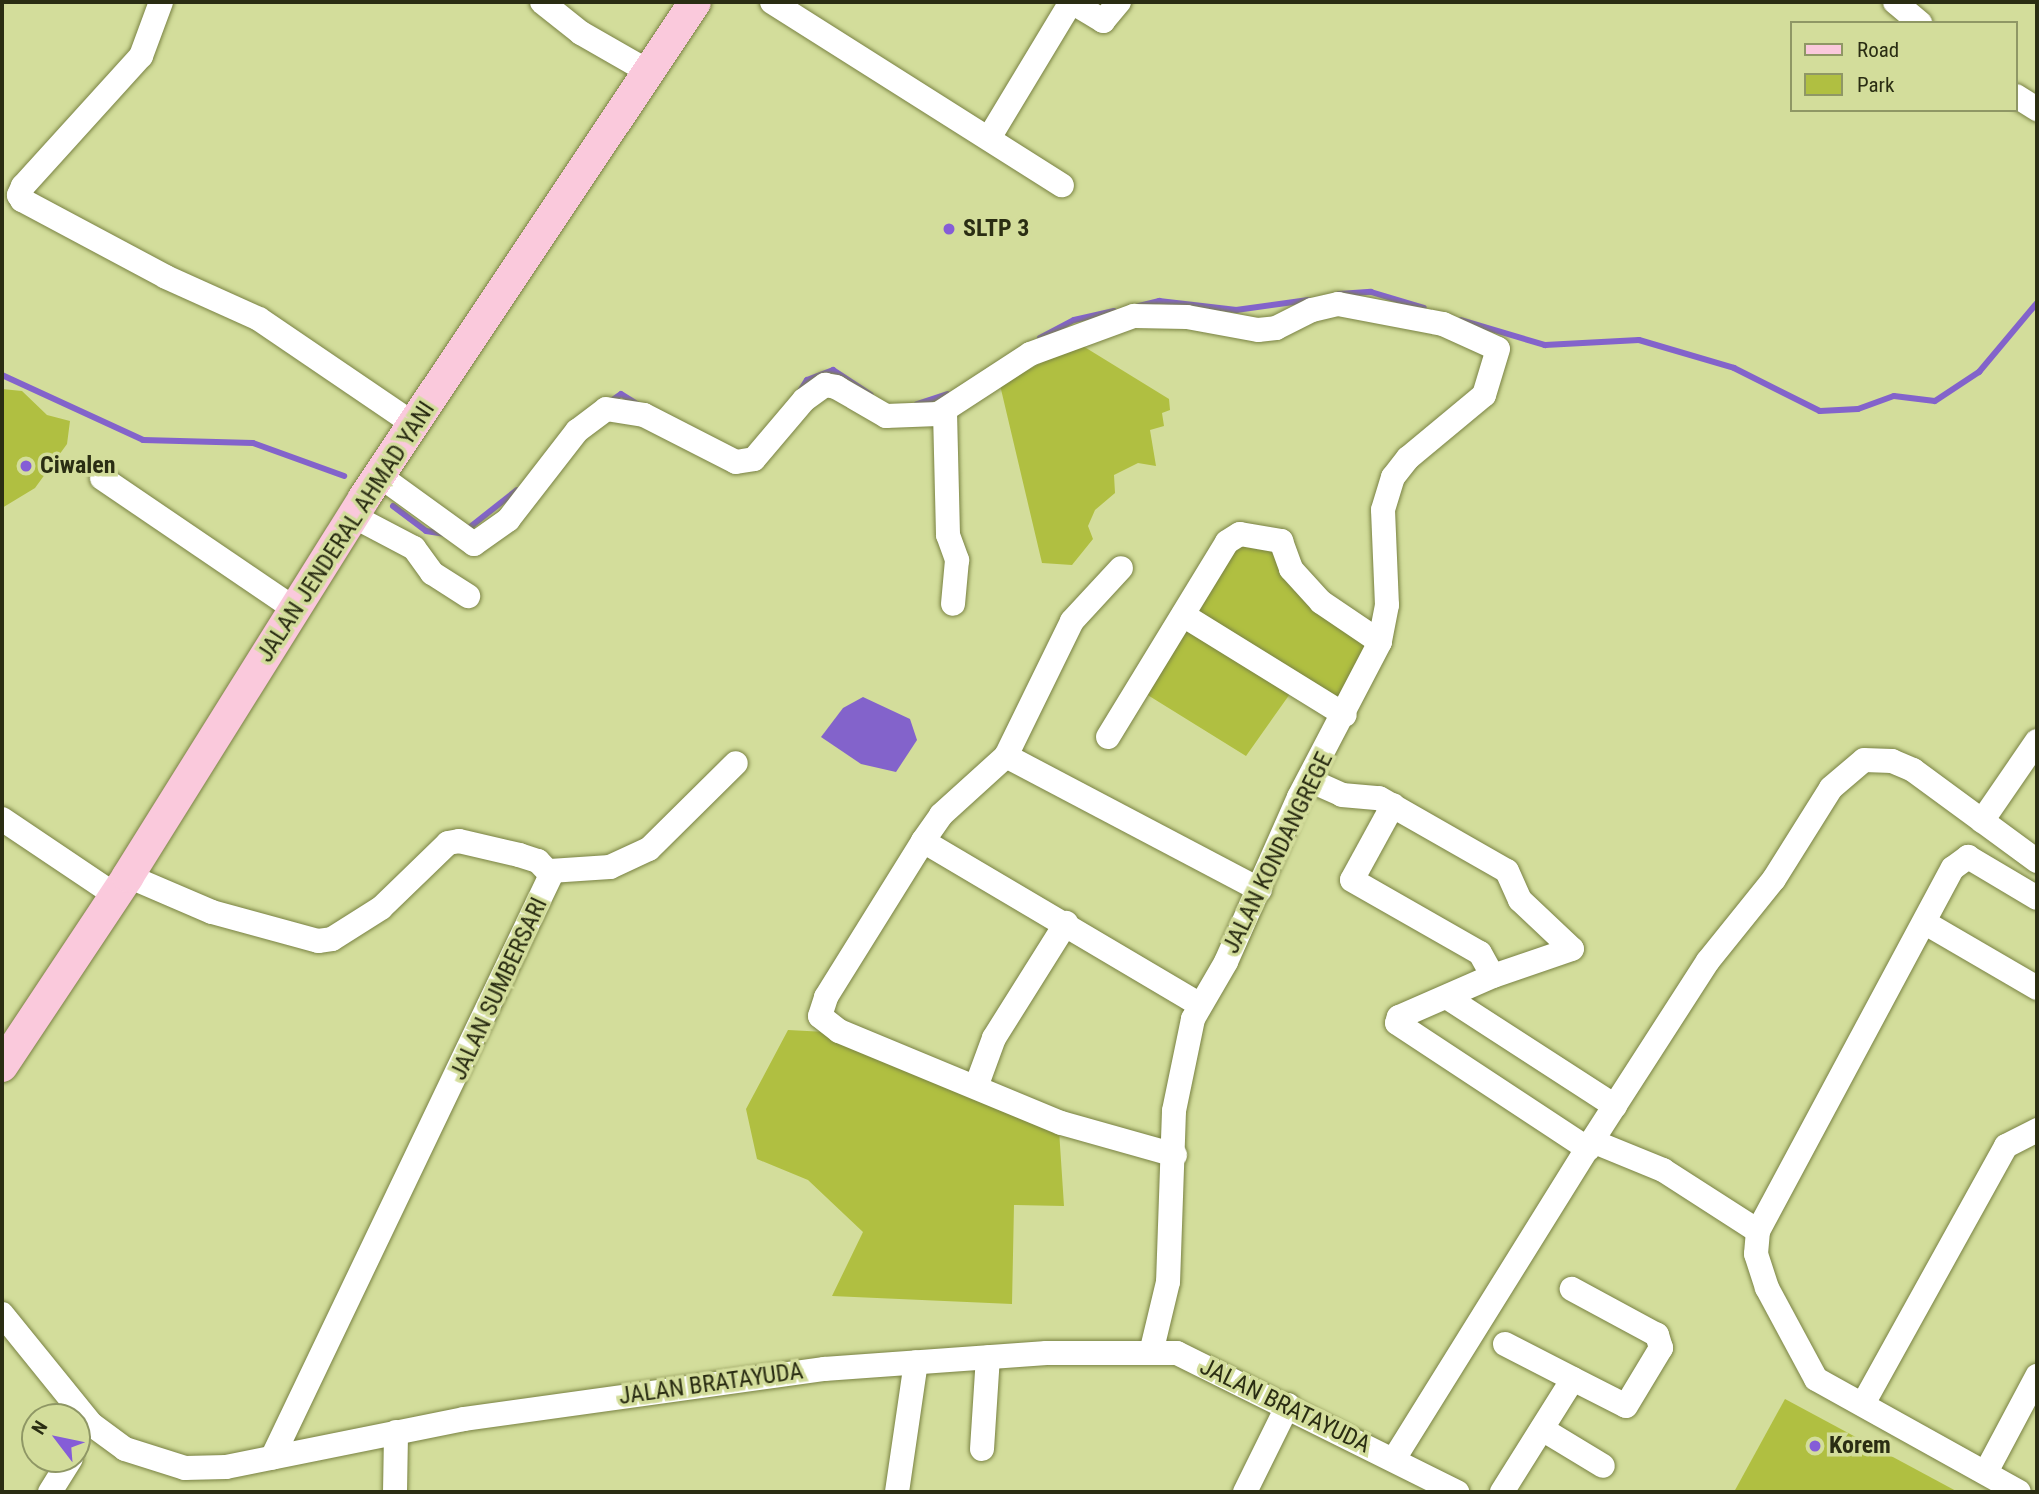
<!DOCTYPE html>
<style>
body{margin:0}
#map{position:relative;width:2039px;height:1494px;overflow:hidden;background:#d3dd9b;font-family:"Roboto Condensed",sans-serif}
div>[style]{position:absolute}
.green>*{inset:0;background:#b0bf41}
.water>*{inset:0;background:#8363cb}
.stream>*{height:6px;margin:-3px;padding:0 3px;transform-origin:3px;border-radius:3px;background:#8363cb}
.roads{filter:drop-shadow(0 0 2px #798243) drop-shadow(0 0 2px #798243)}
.minor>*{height:24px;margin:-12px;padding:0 12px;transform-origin:12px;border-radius:12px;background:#fff}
.major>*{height:32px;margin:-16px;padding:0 16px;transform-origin:16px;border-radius:16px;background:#fac9dc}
.dots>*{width:19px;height:19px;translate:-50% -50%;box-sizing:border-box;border:4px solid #d3dd9b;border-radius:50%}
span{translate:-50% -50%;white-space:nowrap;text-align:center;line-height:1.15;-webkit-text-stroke:7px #d3dd9b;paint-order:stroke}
.poi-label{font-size:24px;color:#2a2d13;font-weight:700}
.left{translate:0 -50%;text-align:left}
.street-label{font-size:24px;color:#2a2d13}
.frame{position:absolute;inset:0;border:4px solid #2a2d13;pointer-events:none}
.legend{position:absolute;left:1790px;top:21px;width:228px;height:91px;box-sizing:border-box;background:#d3dd9b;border:2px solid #8f9765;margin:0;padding:9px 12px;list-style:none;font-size:21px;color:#2a2d13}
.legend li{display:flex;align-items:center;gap:14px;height:35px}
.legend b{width:35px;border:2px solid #8f9765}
.north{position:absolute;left:21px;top:1403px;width:70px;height:70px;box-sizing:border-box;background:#d3dd9b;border:2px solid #8f9765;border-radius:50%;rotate:302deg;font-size:19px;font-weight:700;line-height:28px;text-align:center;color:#2a2d13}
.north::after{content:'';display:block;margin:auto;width:24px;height:32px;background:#855dd7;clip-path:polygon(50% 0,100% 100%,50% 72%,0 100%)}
</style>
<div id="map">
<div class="green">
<div style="clip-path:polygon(1078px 343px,1169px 399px,1170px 410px,1162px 413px,1164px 426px,1150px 430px,1156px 466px,1138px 463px,1114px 475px,1115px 493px,1095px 510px,1088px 526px,1093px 539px,1072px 565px,1042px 563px,1000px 385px)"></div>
<div style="clip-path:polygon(2px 389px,22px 391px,47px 415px,70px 421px,67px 444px,35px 488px,2px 508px)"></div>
<div style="clip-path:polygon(1256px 543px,1277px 551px,1370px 643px,1339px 710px,1292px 691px,1246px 756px,1146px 694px,1235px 548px)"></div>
<div style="clip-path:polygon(788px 1030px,826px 1032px,1059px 1130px,1064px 1206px,1014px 1205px,1012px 1304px,832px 1296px,863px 1232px,808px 1180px,757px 1159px,746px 1109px)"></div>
<div style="clip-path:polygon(1785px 1399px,1958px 1492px,1734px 1492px)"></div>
</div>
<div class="water">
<div style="clip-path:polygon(863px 697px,910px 719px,917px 740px,896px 772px,861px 764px,821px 737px,843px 708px)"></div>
</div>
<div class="stream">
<div style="left:1339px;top:294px;width:32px;rotate:-4deg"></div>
<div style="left:1371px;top:292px;width:55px;rotate:16.8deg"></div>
<div style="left:1139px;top:306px;width:21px;rotate:-14deg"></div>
<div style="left:1159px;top:301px;width:78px;rotate:6.7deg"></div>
<div style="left:1236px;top:310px;width:73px;rotate:-7.9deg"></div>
<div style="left:1461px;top:320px;width:88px;rotate:16.6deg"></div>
<div style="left:1545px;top:345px;width:94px;rotate:-3deg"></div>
<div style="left:1639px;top:340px;width:99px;rotate:16.4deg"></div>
<div style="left:1734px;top:368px;width:96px;rotate:26.6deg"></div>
<div style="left:1820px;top:411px;width:38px;rotate:-3deg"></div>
<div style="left:1858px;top:409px;width:38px;rotate:-20deg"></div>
<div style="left:1894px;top:396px;width:41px;rotate:7deg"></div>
<div style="left:1935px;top:401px;width:53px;rotate:-33.4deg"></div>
<div style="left:1979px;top:372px;width:90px;rotate:-50deg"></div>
<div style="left:1040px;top:338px;width:38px;rotate:-28deg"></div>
<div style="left:1074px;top:320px;width:41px;rotate:-12.7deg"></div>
<div style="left:2px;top:375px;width:155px;rotate:24.7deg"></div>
<div style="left:143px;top:440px;width:110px;rotate:1.6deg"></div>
<div style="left:253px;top:443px;width:97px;rotate:19.9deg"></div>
<div style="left:800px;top:391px;width:13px;rotate:-58deg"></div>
<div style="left:807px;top:380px;width:28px;rotate:-21deg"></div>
<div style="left:833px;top:370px;width:45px;rotate:33.3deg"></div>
<div style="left:611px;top:401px;width:12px;rotate:-35deg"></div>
<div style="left:621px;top:394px;width:19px;rotate:32deg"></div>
<div style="left:917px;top:404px;width:32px;rotate:-18deg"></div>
<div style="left:393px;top:506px;width:41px;rotate:37.1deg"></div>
<div style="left:426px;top:531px;width:20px;rotate:9deg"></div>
<div style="left:465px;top:531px;width:66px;rotate:-38.3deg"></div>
</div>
<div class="roads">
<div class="minor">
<div style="left:161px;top:2px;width:58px;rotate:110.3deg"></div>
<div style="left:141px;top:56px;width:176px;rotate:132.2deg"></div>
<div style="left:23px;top:186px;width:10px;rotate:114deg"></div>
<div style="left:19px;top:195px;width:6px;rotate:59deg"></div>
<div style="left:22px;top:200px;width:163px;rotate:28.1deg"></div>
<div style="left:166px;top:277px;width:102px;rotate:24.3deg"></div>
<div style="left:259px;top:319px;width:189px;rotate:34.2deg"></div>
<div style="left:542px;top:2px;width:50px;rotate:38.5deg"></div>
<div style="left:581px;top:33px;width:78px;rotate:29.8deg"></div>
<div style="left:772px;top:2px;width:343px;rotate:32.3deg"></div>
<div style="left:1895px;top:2px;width:33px;rotate:40deg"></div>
<div style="left:2016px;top:96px;width:25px;rotate:32deg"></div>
<div style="left:989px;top:138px;width:153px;rotate:-58.9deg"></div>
<div style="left:1068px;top:7px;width:8px;rotate:-23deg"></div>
<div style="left:1075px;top:4px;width:33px;rotate:31deg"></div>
<div style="left:1103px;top:21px;width:25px;rotate:-50deg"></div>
<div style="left:945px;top:412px;width:123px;rotate:88.6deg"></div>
<div style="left:948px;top:535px;width:27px;rotate:70deg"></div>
<div style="left:957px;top:560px;width:44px;rotate:95.2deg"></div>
<div style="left:380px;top:476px;width:116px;rotate:35.9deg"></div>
<div style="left:474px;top:544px;width:42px;rotate:-35.2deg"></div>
<div style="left:508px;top:520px;width:113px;rotate:-52.2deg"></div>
<div style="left:577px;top:431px;width:36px;rotate:-37deg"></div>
<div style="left:606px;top:409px;width:38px;rotate:9deg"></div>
<div style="left:644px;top:415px;width:103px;rotate:27.1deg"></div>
<div style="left:736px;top:462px;width:18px;rotate:-9deg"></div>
<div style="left:754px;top:459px;width:77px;rotate:-49.7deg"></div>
<div style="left:804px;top:400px;width:26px;rotate:-36deg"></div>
<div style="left:825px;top:385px;width:11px;rotate:10deg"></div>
<div style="left:836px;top:387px;width:58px;rotate:30.1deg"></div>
<div style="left:886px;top:416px;width:52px;rotate:-2.2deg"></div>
<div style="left:938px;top:414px;width:110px;rotate:-33.1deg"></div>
<div style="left:1030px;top:354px;width:111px;rotate:-20.1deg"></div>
<div style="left:1134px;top:316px;width:53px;rotate:1.1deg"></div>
<div style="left:1187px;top:317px;width:72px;rotate:10.4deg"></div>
<div style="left:1258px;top:330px;width:18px;rotate:-6deg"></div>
<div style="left:1276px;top:328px;width:40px;rotate:-26.6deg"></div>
<div style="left:1312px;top:310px;width:27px;rotate:-13deg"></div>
<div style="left:1338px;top:304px;width:107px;rotate:10.8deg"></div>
<div style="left:1443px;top:324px;width:60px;rotate:24.4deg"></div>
<div style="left:1498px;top:349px;width:48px;rotate:106.9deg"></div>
<div style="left:1484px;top:395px;width:99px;rotate:140.3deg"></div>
<div style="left:1408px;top:458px;width:24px;rotate:128deg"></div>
<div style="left:1393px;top:477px;width:34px;rotate:107deg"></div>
<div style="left:1383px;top:510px;width:95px;rotate:87.6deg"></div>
<div style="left:1387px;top:605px;width:38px;rotate:101deg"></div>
<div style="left:1380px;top:642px;width:175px;rotate:117.6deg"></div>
<div style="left:1299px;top:797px;width:180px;rotate:113.9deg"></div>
<div style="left:1226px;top:962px;width:66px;rotate:120.1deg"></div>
<div style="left:1193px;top:1019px;width:94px;rotate:101.7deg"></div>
<div style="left:1174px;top:1111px;width:171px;rotate:92deg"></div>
<div style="left:1168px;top:1282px;width:73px;rotate:103.5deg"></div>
<div style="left:102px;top:478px;width:233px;rotate:34.2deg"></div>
<div style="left:353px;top:516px;width:69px;rotate:27.7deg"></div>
<div style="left:414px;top:548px;width:31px;rotate:54deg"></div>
<div style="left:432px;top:573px;width:43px;rotate:32.6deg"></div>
<div style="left:1183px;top:615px;width:190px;rotate:31.7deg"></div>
<div style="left:1108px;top:737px;width:228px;rotate:-58.6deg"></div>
<div style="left:1227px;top:542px;width:15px;rotate:-32deg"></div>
<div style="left:1240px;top:534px;width:42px;rotate:9.7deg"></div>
<div style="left:1281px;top:541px;width:30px;rotate:70deg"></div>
<div style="left:1291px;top:569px;width:45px;rotate:47.7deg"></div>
<div style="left:1321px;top:602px;width:71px;rotate:34.1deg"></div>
<div style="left:1006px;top:756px;width:287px;rotate:27.8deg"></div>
<div style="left:1309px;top:780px;width:36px;rotate:24deg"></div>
<div style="left:1342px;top:795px;width:37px;rotate:5deg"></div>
<div style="left:1379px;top:798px;width:147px;rotate:29.7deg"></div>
<div style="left:1507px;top:871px;width:32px;rotate:66deg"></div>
<div style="left:1520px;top:900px;width:71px;rotate:43.3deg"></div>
<div style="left:1572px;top:949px;width:83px;rotate:161.1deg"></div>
<div style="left:1493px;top:976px;width:103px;rotate:156.4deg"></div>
<div style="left:1399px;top:1017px;width:6px;rotate:108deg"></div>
<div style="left:1397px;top:1023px;width:229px;rotate:33.4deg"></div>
<div style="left:1393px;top:805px;width:85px;rotate:118.7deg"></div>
<div style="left:1352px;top:880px;width:147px;rotate:29.7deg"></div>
<div style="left:1480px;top:953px;width:26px;rotate:61deg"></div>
<div style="left:2px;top:819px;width:136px;rotate:33.9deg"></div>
<div style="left:1982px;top:821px;width:97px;rotate:-55.5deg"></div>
<div style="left:923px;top:841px;width:32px;rotate:-55deg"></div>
<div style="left:941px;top:815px;width:88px;rotate:-42.2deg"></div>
<div style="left:1006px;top:756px;width:150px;rotate:-63.9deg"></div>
<div style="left:1072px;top:621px;width:72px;rotate:-47.2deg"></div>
<div style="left:550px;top:871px;width:60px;rotate:-3.8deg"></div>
<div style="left:610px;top:867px;width:43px;rotate:-24.8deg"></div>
<div style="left:649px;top:849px;width:122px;rotate:-44.7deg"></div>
<div style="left:128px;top:876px;width:91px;rotate:23.2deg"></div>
<div style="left:212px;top:912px;width:110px;rotate:15.3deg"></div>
<div style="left:318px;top:941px;width:14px;rotate:-8deg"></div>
<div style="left:332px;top:939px;width:58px;rotate:-32.3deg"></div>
<div style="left:381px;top:908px;width:93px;rotate:-44.1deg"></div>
<div style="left:448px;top:843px;width:11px;rotate:-10deg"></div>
<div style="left:459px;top:841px;width:62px;rotate:13.1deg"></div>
<div style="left:519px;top:855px;width:20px;rotate:18deg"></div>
<div style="left:538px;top:861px;width:19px;rotate:47deg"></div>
<div style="left:551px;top:875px;width:646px;rotate:115.57deg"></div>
<div style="left:1927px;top:924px;width:127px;rotate:30.2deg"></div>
<div style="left:1448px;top:998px;width:199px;rotate:32.9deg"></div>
<div style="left:976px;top:1087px;width:52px;rotate:-69.8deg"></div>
<div style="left:994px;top:1038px;width:136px;rotate:-57.9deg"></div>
<div style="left:1592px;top:1141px;width:214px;rotate:-57.2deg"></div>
<div style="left:1708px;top:961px;width:105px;rotate:-51.2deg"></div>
<div style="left:1774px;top:879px;width:107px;rotate:-57.9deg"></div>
<div style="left:1831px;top:788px;width:43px;rotate:-40.3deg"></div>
<div style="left:1864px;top:760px;width:28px;rotate:2deg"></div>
<div style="left:1892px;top:761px;width:23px;rotate:23deg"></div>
<div style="left:1913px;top:770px;width:154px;rotate:36.3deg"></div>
<div style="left:1175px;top:1155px;width:118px;rotate:-164.3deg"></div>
<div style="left:1061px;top:1123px;width:240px;rotate:-157.5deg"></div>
<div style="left:839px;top:1031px;width:24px;rotate:-142deg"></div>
<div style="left:820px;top:1016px;width:20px;rotate:-72deg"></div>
<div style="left:826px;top:997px;width:184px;rotate:-58.1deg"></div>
<div style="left:923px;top:841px;width:321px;rotate:30.6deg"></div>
<div style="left:1758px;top:1231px;width:412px;rotate:-61.8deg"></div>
<div style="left:1953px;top:868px;width:19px;rotate:-36deg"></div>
<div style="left:1968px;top:857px;width:80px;rotate:30.7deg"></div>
<div style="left:2px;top:1314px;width:141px;rotate:51deg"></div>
<div style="left:91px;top:1424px;width:42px;rotate:36.3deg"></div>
<div style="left:125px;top:1449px;width:63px;rotate:17.6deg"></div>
<div style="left:185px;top:1468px;width:41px;rotate:-1.4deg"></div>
<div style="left:226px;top:1467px;width:243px;rotate:-11.4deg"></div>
<div style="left:464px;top:1419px;width:363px;rotate:-7.9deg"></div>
<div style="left:824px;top:1369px;width:223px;rotate:-4.1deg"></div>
<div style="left:1046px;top:1353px;width:131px"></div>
<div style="left:1177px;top:1353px;width:313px;rotate:26.4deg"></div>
<div style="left:1505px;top:1344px;width:76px;rotate:27.2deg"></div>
<div style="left:1863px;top:1404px;width:295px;rotate:-61deg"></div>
<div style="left:2006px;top:1146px;width:35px;rotate:-27deg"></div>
<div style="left:1542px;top:1429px;width:71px;rotate:31.2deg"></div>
<div style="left:982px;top:1449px;width:92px;rotate:-86.3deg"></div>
<div style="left:1394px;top:1459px;width:375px;rotate:-58.1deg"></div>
<div style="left:1592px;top:1141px;width:77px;rotate:22.2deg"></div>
<div style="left:1663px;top:1170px;width:113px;rotate:32.7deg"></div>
<div style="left:1758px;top:1231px;width:23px;rotate:95deg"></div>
<div style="left:1756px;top:1254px;width:36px;rotate:72deg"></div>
<div style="left:1767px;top:1288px;width:103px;rotate:61.7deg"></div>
<div style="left:1816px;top:1379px;width:232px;rotate:29.1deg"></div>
<div style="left:1986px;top:1472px;width:109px;rotate:-62deg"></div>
<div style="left:50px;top:1492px;width:39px;rotate:-58deg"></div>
<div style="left:395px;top:1492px;width:60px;rotate:-89deg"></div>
<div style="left:897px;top:1492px;width:131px;rotate:-81.7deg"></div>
<div style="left:1245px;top:1492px;width:97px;rotate:-63.7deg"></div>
<div style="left:1502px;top:1492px;width:133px;rotate:-57.9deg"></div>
<div style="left:1573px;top:1379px;width:59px;rotate:27deg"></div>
<div style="left:1626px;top:1406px;width:68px;rotate:-58.9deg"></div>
<div style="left:1661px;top:1348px;width:14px;rotate:-107deg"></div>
<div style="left:1657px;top:1335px;width:97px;rotate:-151.6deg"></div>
</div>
<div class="major">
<div style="left:2px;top:1066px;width:228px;rotate:-56.4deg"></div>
<div style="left:128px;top:876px;width:446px;rotate:-58deg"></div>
<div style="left:364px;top:498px;width:596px;rotate:-56.28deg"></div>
</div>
</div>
<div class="dots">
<div style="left:949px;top:229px;background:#855dd7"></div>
<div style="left:26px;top:466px;background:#855dd7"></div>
<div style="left:1815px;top:1446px;background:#855dd7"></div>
</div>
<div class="poi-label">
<span class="left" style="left:963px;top:229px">SLTP 3</span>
<span class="left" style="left:40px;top:466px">Ciwalen</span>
<span class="left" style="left:1829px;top:1446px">Korem</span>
</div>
<div class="street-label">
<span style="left:346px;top:532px;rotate:-57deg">JALAN JENDERAL AHMAD YANI</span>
<span style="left:1278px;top:853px;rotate:-64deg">JALAN KONDANGREGE</span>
<span style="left:499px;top:989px;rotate:-65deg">JALAN SUMBERSARI</span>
<span style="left:711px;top:1384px;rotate:-8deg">JALAN BRATAYUDA</span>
<span style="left:1285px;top:1406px;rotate:26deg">JALAN BRATAYUDA</span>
</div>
<div class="frame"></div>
<ul class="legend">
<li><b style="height:9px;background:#fac9dc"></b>Road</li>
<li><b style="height:19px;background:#b0bf41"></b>Park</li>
</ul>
<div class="north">N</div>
</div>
